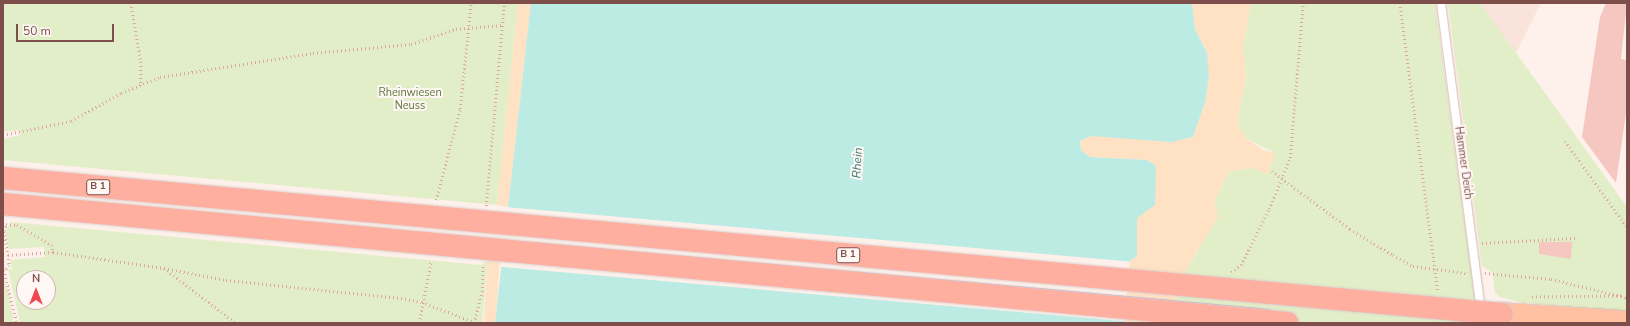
<!DOCTYPE html>
<style>
body{margin:0}
#map{position:relative;width:1630px;height:326px;overflow:hidden;background:#fef1eb;font-family:"Nunito Sans",sans-serif}
div>[style]{position:absolute}
.residential>*{inset:0;background:#f9e3db}
.green>*{inset:0;background:#e2eec7}
.sand>*{inset:0;background:#ffe1c4;transform-origin:0 0}
.water>*{inset:0;background:#bcebe4}
.pier>*{inset:0;background:#fef1eb;transform-origin:0 0}
.building>*{inset:0;background:#f6c6c0}
.path>*{height:2.5px;margin-top:-1.25px;transform-origin:0;background:repeating-linear-gradient(90deg,#dda8a1 0 1px,transparent 0 4px)}
.roads{filter:drop-shadow(0 0 1px #d5b7b1) drop-shadow(0 0 1px #d5b7b1)}
.service>*{height:8px;margin:-4px;padding:0 4px;transform-origin:4px;border-radius:4px;background:#fff}
.primary>*{height:22px;margin:-11px;padding:0 11px;transform-origin:11px;border-radius:11px;background:#ffc1a1}
.tram>*{height:1px;margin:-0.5px;padding:0 0.5px;transform-origin:0.5px;border-radius:0.5px;background:#afa6cb}
.bridges{filter:drop-shadow(0 0 1px #dbcdcc) drop-shadow(0 0 1px #dbcdcc)}
.trunk-bridge>*{height:22px;margin:-11px;padding:0 11px;transform-origin:11px;border-radius:11px;background:#feafa0}
span{translate:-50% -50%;white-space:nowrap;text-align:center;line-height:1.15;-webkit-text-stroke:4px #fff7f3;paint-order:stroke}
.shield-label span{padding:1px 3px;background:#fff7f3;border:1px solid;border-radius:3px;-webkit-text-stroke-width:0}
.shield-label{font-size:10px;color:#7d4e4a;font-weight:700}
.park-label{font-size:11px;color:#5e773b}
.street-label{font-size:11px;color:#7d4e4a}
.water-label{font-size:12px;color:#387b74;font-style:italic}
.frame{position:absolute;inset:0;border:4px solid #7d4e4a;pointer-events:none}
.north{position:absolute;left:16px;top:270px;width:40px;height:40px;box-sizing:border-box;background:#fff7f3;border:1px solid #cbb3af;border-radius:50%;rotate:0deg;font-size:11px;font-weight:700;line-height:16px;text-align:center;color:#7d4e4a}
.north::after{content:'';display:block;margin:auto;width:14px;height:18px;background:#f14751;clip-path:polygon(50% 0,100% 100%,50% 72%,0 100%)}
.scale{position:absolute;left:16px;top:24px;width:98px;height:18px;box-sizing:border-box;border:2px solid #7d4e4a;border-top:0;padding-left:5px;font-size:12px;line-height:14px;white-space:nowrap;color:#7d4e4a;-webkit-text-stroke:3px #fff7f3;paint-order:stroke}
</style>
<div id="map">
<div class="residential">
<div style="clip-path:polygon(1480px 3px,1541px 3px,1516px 53px,1484px 9px)"></div>
</div>
<div class="green">
<div style="clip-path:polygon(3px 3px,518px 3px,497px 205px,3px 160px,3px 139px,21px 135px,19px 130px,3px 132px)"></div>
<div style="clip-path:polygon(1251px 3px,1435px 3px,1478px 323px,1169px 323px,1187px 268px,1198px 251px,1214px 201px,1229px 171px,1253px 168px,1275px 153px,1247px 139px,1239px 128px,1238px 116px,1246px 79px,1243px 48px)"></div>
<div style="clip-path:polygon(1448px 3px,1480px 3px,1627px 207px,1627px 312px,1524px 303px,1500px 297px,1495px 293px,1492px 272px,1482px 266px)"></div>
<div style="clip-path:polygon(evenodd,11px 222px,481px 265px,488px 260px,482px 323px,20px 323px,8px 269px,12px 269px,10px 260px,45px 257px,44px 247px,8px 249px,5px 231px,11px 222px,24px 278px,48px 278px,48px 302px,24px 302px,24px 278px)"></div>
<div style="clip-path:polygon(3px 277px,8px 290px,14px 323px,3px 323px)"></div>
</div>
<div class="sand">
<div style="clip-path:polygon(518px 3px,531px 3px,508px 207px,497px 205px)"></div>
<div style="clip-path:polygon(1192px 3px,1251px 3px,1243px 48px,1246px 79px,1238px 116px,1239px 128px,1247px 139px,1263px 150px,1275px 153px,1267px 175px,1253px 168px,1229px 171px,1214px 201px,1218px 217px,1187px 268px,1169px 323px,1124px 323px,1126px 263px,1137px 256px,1137px 218px,1145px 211px,1156px 166px,1147px 160px,1090px 157px,1081px 150px,1080px 141px,1091px 136px,1193px 137px,1205px 102px,1207px 53px,1195px 29px)"></div>
<div style="left:500px;top:259px;width:64px;height:12px;rotate:94deg"></div>
</div>
<div class="water">
<div style="clip-path:polygon(531px 3px,1192px 3px,1195px 29px,1207px 53px,1209px 76px,1205px 102px,1193px 137px,1171px 142px,1091px 136px,1080px 141px,1081px 150px,1090px 157px,1147px 160px,1156px 166px,1155px 205px,1137px 218px,1137px 256px,1126px 264px,1124px 323px,495px 323px)"></div>
</div>
<div class="pier">
<div style="left:506px;top:207px;width:626px;height:60px;rotate:5deg"></div>
</div>
<div class="building">
<div style="clip-path:polygon(1606px 3px,1627px 3px,1621px 59px,1627px 60px,1627px 106px,1616px 183px,1582px 137px,1600px 17px)"></div>
<div style="clip-path:polygon(1539px 242px,1572px 242px,1571px 259px,1539px 254px)"></div>
</div>
<div class="path">
<div style="left:131px;top:3px;width:60px;rotate:80.4deg"></div>
<div style="left:141px;top:62px;width:23px;rotate:90deg"></div>
<div style="left:1400px;top:3px;width:292px;rotate:82.5deg"></div>
<div style="left:3px;top:135px;width:69px;rotate:-11.6deg"></div>
<div style="left:71px;top:121px;width:57px;rotate:-29.2deg"></div>
<div style="left:121px;top:93px;width:42px;rotate:-22.3deg"></div>
<div style="left:160px;top:77px;width:155px;rotate:-8.9deg"></div>
<div style="left:313px;top:53px;width:98px;rotate:-5.2deg"></div>
<div style="left:411px;top:44px;width:47px;rotate:-18.4deg"></div>
<div style="left:456px;top:29px;width:47px;rotate:-4.9deg"></div>
<div style="left:1565px;top:141px;width:106px;rotate:54.2deg"></div>
<div style="left:1272px;top:171px;width:97px;rotate:36.6deg"></div>
<div style="left:1350px;top:229px;width:50px;rotate:31.2deg"></div>
<div style="left:1393px;top:255px;width:23px;rotate:29deg"></div>
<div style="left:1413px;top:266px;width:53px;rotate:7.5deg"></div>
<div style="left:436px;top:200px;width:94px;rotate:-75.2deg"></div>
<div style="left:460px;top:109px;width:107px;rotate:-84.1deg"></div>
<div style="left:486px;top:206px;width:204px;rotate:-84.9deg"></div>
<div style="left:6px;top:224px;width:11px;rotate:5deg"></div>
<div style="left:17px;top:225px;width:40px;rotate:29.7deg"></div>
<div style="left:52px;top:245px;width:7px;rotate:82deg"></div>
<div style="left:53px;top:252px;width:112px;rotate:8.2deg"></div>
<div style="left:164px;top:268px;width:91px;rotate:37.4deg"></div>
<div style="left:1482px;top:243px;width:93px;rotate:-3.1deg"></div>
<div style="left:8px;top:255px;width:45px;rotate:-3.8deg"></div>
<div style="left:3px;top:266px;width:59px;rotate:76.2deg"></div>
<div style="left:164px;top:268px;width:63px;rotate:11deg"></div>
<div style="left:226px;top:280px;width:176px;rotate:5.9deg"></div>
<div style="left:401px;top:298px;width:21px;rotate:11deg"></div>
<div style="left:422px;top:302px;width:56px;rotate:21deg"></div>
<div style="left:6px;top:269px;width:6px;rotate:-59deg"></div>
<div style="left:9px;top:264px;width:33px;rotate:-99deg"></div>
<div style="left:4px;top:231px;width:7px;rotate:-74deg"></div>
<div style="left:1231px;top:272px;width:12px;rotate:-35deg"></div>
<div style="left:1241px;top:265px;width:63px;rotate:-63.4deg"></div>
<div style="left:1269px;top:209px;width:55px;rotate:-67.6deg"></div>
<div style="left:1290px;top:158px;width:156px;rotate:-85.2deg"></div>
<div style="left:1485px;top:273px;width:66px;rotate:5.2deg"></div>
<div style="left:1551px;top:279px;width:72px;rotate:13.7deg"></div>
<div style="left:1621px;top:296px;width:89px;rotate:179.4deg"></div>
<div style="left:1621px;top:296px;width:6px;rotate:18deg"></div>
<div style="left:419px;top:323px;width:63px;rotate:-79deg"></div>
<div style="left:474px;top:323px;width:32px;rotate:-76deg"></div>
<div style="left:482px;top:292px;width:28px;rotate:-88deg"></div>
</div>
<div class="roads">
<div class="service">
<div style="left:1441px;top:3px;width:310px;rotate:82.6deg"></div>
</div>
<div class="primary">
<div style="left:1502px;top:314px;width:125px;rotate:3.7deg"></div>
</div>
</div>
<div class="tram">
<div style="left:3px;top:187px;width:1492px;rotate:5.23deg"></div>
<div style="left:3px;top:194px;width:1272px;rotate:5.19deg"></div>
</div>
<div class="bridges">
<div class="trunk-bridge">
<div style="left:3px;top:178px;width:1505px;rotate:5.18deg"></div>
<div style="left:3px;top:204px;width:1290px;rotate:5.29deg"></div>
</div>
</div>
<div class="shield-label">
<span style="left:98px;top:187px">B 1</span>
<span style="left:848px;top:255px">B 1</span>
</div>
<div class="park-label">
<span style="left:410px;top:100px">Rheinwiesen<br>Neuss</span>
</div>
<div class="street-label">
<span style="left:1463px;top:163px;rotate:82deg">Hammer Deich</span>
</div>
<div class="water-label">
<span style="left:858px;top:163px;rotate:-87deg">Rhein</span>
</div>
<div class="frame"></div>
<div class="north">N</div>
<div class="scale">50 m</div>
</div>
